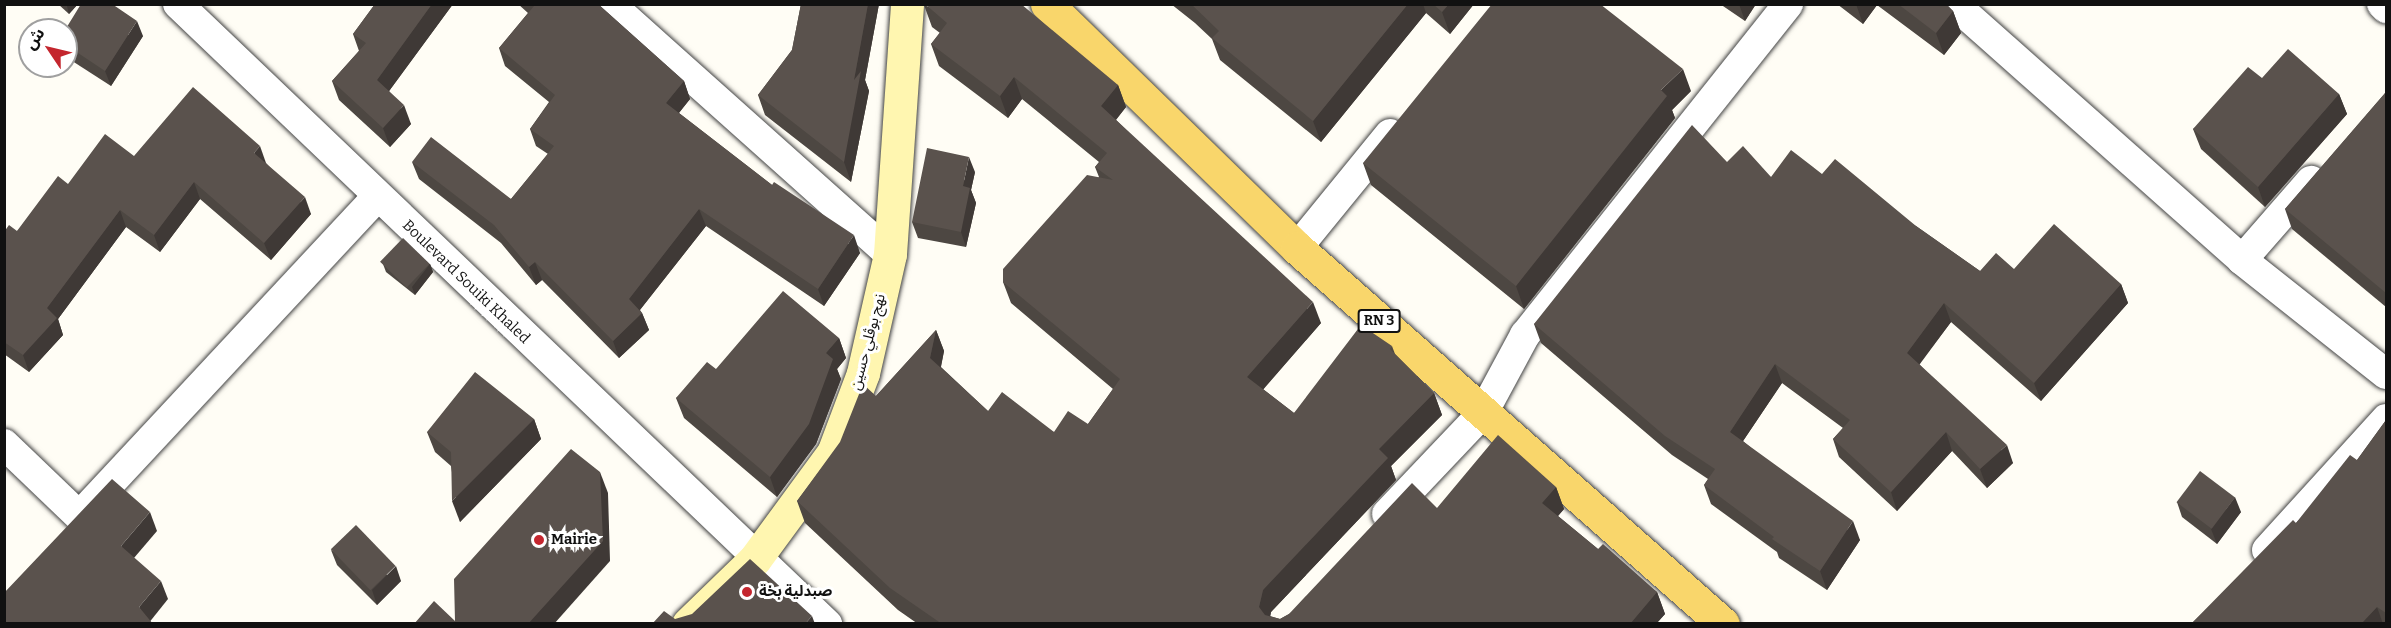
<!DOCTYPE html>
<meta charset="utf-8">
<style>
body{margin:0}
#map{position:relative;width:2391px;height:628px;overflow:hidden;background:#fffdf5;font-family:Bitter,"Noto Sans Arabic",serif}
div>[style]{position:absolute}
.roads{filter:drop-shadow(0 0 2px #444) drop-shadow(0 0 2px #444)}
.minor>*{height:30px;margin:-15px;padding:0 15px;transform-origin:15px;border-radius:15px;background:#fff}
.secondary>*{height:33px;margin:-16.5px;padding:0 16.5px;transform-origin:16.5px;border-radius:16.5px;background:#fff6b0}
.primary>*{height:33px;margin:-16.5px;padding:0 16.5px;transform-origin:16.5px;border-radius:16.5px;background:#f9d66b}
.wall>*{inset:0;background:#4d4742}
.shaded-wall>*{inset:0;background:#3f3936}
.building>*{inset:0;background:#5a524d;transform-origin:0 0}
.dots>*{width:16px;height:16px;translate:-50% -50%;box-sizing:border-box;border:3px solid #fff;border-radius:50%}
span{translate:-50% -50%;white-space:nowrap;text-align:center;line-height:1.15;-webkit-text-stroke:6px #fff;paint-order:stroke}
.shield-label span{padding:2px 4px;background:#fff;border:2px solid;border-radius:4px;-webkit-text-stroke-width:0}
.shield-label{font-size:14px;color:#111;font-weight:700}
.street-label{font-size:15px;color:#111}
.poi-label{font-size:15px;color:#111;font-weight:700}
.left{translate:0 -50%;text-align:left}
.frame{position:absolute;inset:0;border:6px solid #111;pointer-events:none}
.north{position:absolute;left:18px;top:18px;width:60px;height:60px;box-sizing:border-box;background:#fff;border:2px solid #a0a0a0;border-radius:50%;rotate:305deg;font-size:16px;font-weight:700;line-height:24px;text-align:center;color:#111}
.north::after{content:'';display:block;margin:auto;width:21px;height:27px;background:#c4262e;clip-path:polygon(50% 0,100% 100%,50% 72%,0 100%)}
</style>
<div id="map">
<div class="roads">
<div class="minor">
<div style="left:178px;top:4px;width:898px;rotate:43.69deg"></div>
<div style="left:610px;top:4px;width:375px;rotate:41.8deg"></div>
<div style="left:1954px;top:4px;width:385px;rotate:41.6deg"></div>
<div style="left:2242px;top:260px;width:184px;rotate:38.4deg"></div>
<div style="left:2382px;top:4px;width:6px;rotate:45deg"></div>
<div style="left:1297px;top:248px;width:147px;rotate:-50.8deg"></div>
<div style="left:2242px;top:260px;width:105px;rotate:-48.9deg"></div>
<div style="left:4px;top:444px;width:104px;rotate:43.8deg"></div>
<div style="left:85px;top:510px;width:428px;rotate:-47deg"></div>
<div style="left:1387px;top:514px;width:139px;rotate:-46.5deg"></div>
<div style="left:1483px;top:413px;width:89px;rotate:-61.7deg"></div>
<div style="left:1525px;top:335px;width:423px;rotate:-51.5deg"></div>
<div style="left:2267px;top:550px;width:177px;rotate:-47.7deg"></div>
</div>
<div class="secondary">
<div style="left:688px;top:624px;width:93px;rotate:-44.1deg"></div>
<div style="left:755px;top:559px;width:132px;rotate:-53.7deg"></div>
<div style="left:833px;top:453px;width:85px;rotate:-69.4deg"></div>
<div style="left:863px;top:373px;width:122px;rotate:-77.2deg"></div>
<div style="left:890px;top:254px;width:251px;rotate:-86.1deg"></div>
</div>
<div class="primary">
<div style="left:1047px;top:4px;width:349px;rotate:44.3deg"></div>
<div style="left:1297px;top:248px;width:568px;rotate:41.43deg"></div>
</div>
</div>
<div class="wall">
<div style="clip-path:polygon(58px 4px,78px 4px,69px 14px)"></div>
<div style="clip-path:polygon(375px 4px,453px 4px,389px 91px,411px 124px,390px 147px,339px 100px,332px 81px,359px 51px,353px 34px)"></div>
<div style="clip-path:polygon(518px 4px,598px 4px,684px 81px,690px 99px,679px 113px,860px 253px,824px 306px,706px 226px,640px 310px,642px 313px,649px 330px,619px 358px,542px 280px,536px 285px,501px 243px,419px 179px,412px 162px,511px 199px,548px 154px,536px 146px,530px 129px,549px 102px,505px 66px,499px 48px,528px 13px)"></div>
<div style="clip-path:polygon(801px 4px,879px 4px,865px 80px,869px 91px,851px 182px,765px 115px,758px 95px,792px 50px)"></div>
<div style="clip-path:polygon(1171px 4px,1474px 4px,1450px 34px,1426px 13px,1321px 142px,1220px 60px,1212px 39px,1195px 23px)"></div>
<div style="clip-path:polygon(1720px 4px,1756px 4px,1745px 21px)"></div>
<div style="clip-path:polygon(1837px 4px,1946px 4px,1953px 11px,1961px 33px,1944px 55px,1877px 5px,1863px 24px)"></div>
<div style="clip-path:polygon(924px 5px,1118px 85px,1126px 107px,1116px 120px,1321px 323px,1263px 389px,1294px 413px,1392px 346px,1395px 354px,1434px 393px,1442px 415px,1391px 466px,1396px 480px,1271px 612px,1270px 616px,1280px 619px,1289px 614px,1437px 508px,1556px 487px,1564px 509px,1558px 516px,1598px 549px,1657px 592px,1665px 614px,1656px 624px,918px 624px,898px 610px,805px 523px,797px 501px,876px 396px,936px 330px,944px 351px,941px 367px,988px 411px,1054px 432px,1088px 424px,1113px 389px,1011px 303px,1003px 282px,1099px 177px,1095px 167px,1099px 162px,1022px 99px,1008px 118px,939px 66px,931px 44px,940px 33px,932px 27px)"></div>
<div style="clip-path:polygon(66px 30px,143px 36px,111px 86px,66px 57px)"></div>
<div style="clip-path:polygon(2262px 78px,2339px 94px,2347px 114px,2265px 207px,2201px 149px,2193px 129px)"></div>
<div style="clip-path:polygon(1691px 91px,1672px 110px,1675px 118px,1524px 309px,1371px 185px,1363px 163px)"></div>
<div style="clip-path:polygon(2386px 92px,2386px 307px,2292px 229px,2285px 209px)"></div>
<div style="clip-path:polygon(134px 156px,266px 163px,311px 214px,271px 260px,200px 199px,160px 252px,126px 227px,58px 319px,63px 335px,29px 372px,4px 354px,4px 232px,17px 231px)"></div>
<div style="clip-path:polygon(1727px 162px,1771px 177px,1822px 174px,1916px 226px,1980px 271px,2014px 269px,2121px 284px,2128px 303px,2041px 401px,1951px 322px,1919px 364px,2013px 463px,1987px 488px,1952px 451px,1897px 511px,1839px 457px,1833px 439px,1843px 428px,1782px 383px,1743px 441px,1860px 540px,1827px 590px,1779px 558px,1777px 552px,1711px 504px,1704px 485px,1708px 479px,1672px 455px,1541px 343px,1534px 324px)"></div>
<div style="clip-path:polygon(975px 172px,971px 190px,976px 203px,966px 247px,918px 238px,912px 222px)"></div>
<div style="clip-path:polygon(383px 264px,430px 264px,433px 272px,415px 295px,386px 272px)"></div>
<div style="clip-path:polygon(839px 338px,846px 358px,837px 369px,841px 379px,816px 444px,777px 497px,684px 418px,676px 398px,716px 369px)"></div>
<div style="clip-path:polygon(534px 419px,541px 439px,460px 522px,451px 466px,435px 452px,427px 432px)"></div>
<div style="clip-path:polygon(2386px 420px,2386px 624px,2191px 624px,2296px 523px,2357px 460px)"></div>
<div style="clip-path:polygon(2177px 502px,2241px 512px,2217px 544px,2182px 517px)"></div>
<div style="clip-path:polygon(331px 550px,401px 581px,377px 605px,337px 565px)"></div>
</div>
<div class="shaded-wall">
<div style="clip-path:polygon(68px 4px,78px 4px,69px 14px,67px 6px)"></div>
<div style="clip-path:polygon(432px 4px,453px 4px,384px 98px,377px 80px)"></div>
<div style="clip-path:polygon(868px 4px,879px 4px,865px 80px,869px 91px,851px 182px,844px 162px,854px 80px)"></div>
<div style="clip-path:polygon(1408px 4px,1423px 4px,1426px 13px,1321px 142px,1313px 121px)"></div>
<div style="clip-path:polygon(1449px 4px,1474px 4px,1450px 34px,1442px 12px)"></div>
<div style="clip-path:polygon(1739px 4px,1756px 4px,1745px 21px)"></div>
<div style="clip-path:polygon(1856px 4px,1877px 4px,1877px 5px,1863px 24px)"></div>
<div style="clip-path:polygon(1953px 11px,1961px 33px,1944px 55px,1936px 33px)"></div>
<div style="clip-path:polygon(137px 21px,143px 36px,111px 86px,105px 71px)"></div>
<div style="clip-path:polygon(1683px 69px,1691px 91px,1672px 110px,1675px 118px,1524px 309px,1516px 286px,1661px 90px)"></div>
<div style="clip-path:polygon(1014px 77px,1022px 99px,1008px 118px,1000px 96px)"></div>
<div style="clip-path:polygon(684px 81px,690px 99px,673px 120px,666px 103px)"></div>
<div style="clip-path:polygon(1118px 85px,1126px 107px,1109px 128px,1101px 106px)"></div>
<div style="clip-path:polygon(2339px 94px,2347px 114px,2265px 207px,2258px 187px)"></div>
<div style="clip-path:polygon(404px 105px,411px 124px,390px 147px,383px 128px)"></div>
<div style="clip-path:polygon(260px 146px,266px 163px,261px 170px,254px 153px)"></div>
<div style="clip-path:polygon(969px 157px,975px 172px,971px 190px,976px 203px,966px 247px,961px 232px,963px 186px)"></div>
<div style="clip-path:polygon(194px 182px,200px 199px,160px 252px,154px 235px)"></div>
<div style="clip-path:polygon(305px 197px,311px 214px,271px 260px,264px 243px)"></div>
<div style="clip-path:polygon(699px 209px,706px 226px,635px 316px,629px 299px)"></div>
<div style="clip-path:polygon(120px 210px,126px 227px,58px 319px,63px 335px,29px 372px,23px 355px,47px 308px)"></div>
<div style="clip-path:polygon(854px 235px,860px 253px,824px 306px,818px 289px)"></div>
<div style="clip-path:polygon(535px 262px,542px 280px,536px 285px,529px 267px)"></div>
<div style="clip-path:polygon(430px 264px,433px 272px,415px 295px,412px 287px)"></div>
<div style="clip-path:polygon(2121px 284px,2128px 303px,2041px 401px,2034px 383px)"></div>
<div style="clip-path:polygon(1313px 302px,1321px 323px,1255px 399px,1247px 377px)"></div>
<div style="clip-path:polygon(1944px 303px,1951px 322px,1914px 372px,1907px 353px)"></div>
<div style="clip-path:polygon(642px 313px,649px 330px,619px 358px,613px 341px)"></div>
<div style="clip-path:polygon(936px 330px,944px 351px,938px 380px,930px 358px)"></div>
<div style="clip-path:polygon(839px 338px,846px 358px,837px 369px,841px 379px,816px 444px,777px 497px,770px 477px,826px 353px)"></div>
<div style="clip-path:polygon(1775px 364px,1782px 383px,1737px 450px,1730px 432px)"></div>
<div style="clip-path:polygon(1434px 393px,1442px 415px,1391px 466px,1396px 480px,1271px 612px,1269px 624px,1259px 607px,1263px 590px,1379px 449px)"></div>
<div style="clip-path:polygon(534px 419px,541px 439px,460px 522px,452px 501px)"></div>
<div style="clip-path:polygon(1946px 432px,1952px 451px,1897px 511px,1891px 492px)"></div>
<div style="clip-path:polygon(2007px 445px,2013px 463px,1987px 488px,1980px 469px)"></div>
<div style="clip-path:polygon(600px 472px,608px 493px,610px 561px,554px 624px,528px 624px)"></div>
<div style="clip-path:polygon(1556px 487px,1564px 509px,1550px 525px,1542px 503px)"></div>
<div style="clip-path:polygon(2235px 497px,2241px 512px,2217px 544px,2211px 529px)"></div>
<div style="clip-path:polygon(150px 512px,157px 531px,128px 565px,121px 546px)"></div>
<div style="clip-path:polygon(1853px 521px,1860px 540px,1827px 590px,1820px 571px)"></div>
<div style="clip-path:polygon(396px 566px,401px 581px,377px 605px,372px 590px)"></div>
<div style="clip-path:polygon(161px 581px,168px 599px,148px 624px,139px 607px)"></div>
<div style="clip-path:polygon(1657px 592px,1665px 614px,1656px 624px,1630px 624px)"></div>
<div style="clip-path:polygon(2377px 607px,2383px 624px,2361px 624px)"></div>
<div style="clip-path:polygon(812px 616px,815px 624px,805px 624px)"></div>
</div>
<div class="building">
<div style="clip-path:polygon(81px 4px,112px 4px,137px 21px,105px 71px,66px 45px,66px 30px,65px 30px)"></div>
<div style="clip-path:polygon(375px 4px,432px 4px,377px 80px,404px 105px,383px 128px,332px 81px,366px 43px,353px 34px)"></div>
<div style="clip-path:polygon(532px 4px,598px 4px,684px 81px,666px 103px,772px 185px,774px 182px,854px 235px,818px 289px,699px 209px,629px 299px,642px 313px,613px 341px,535px 262px,529px 267px,494px 225px,412px 162px,431px 137px,511px 199px,554px 146px,530px 129px,555px 95px,499px 48px,534px 6px)"></div>
<div style="clip-path:polygon(801px 4px,868px 4px,854px 80px,861px 71px,844px 162px,758px 95px,792px 50px)"></div>
<div style="clip-path:polygon(1021px 4px,1118px 85px,1101px 106px,1313px 302px,1247px 377px,1294px 413px,1361px 325px,1392px 346px,1390px 349px,1434px 393px,1379px 449px,1388px 458px,1263px 590px,1259px 607px,1265px 615px,1280px 619px,1289px 614px,1412px 483px,1437px 508px,1498px 435px,1556px 487px,1542px 503px,1598px 549px,1603px 544px,1657px 592px,1630px 624px,942px 624px,890px 588px,797px 501px,840px 442px,863px 384px,876px 396px,936px 330px,930px 358px,988px 411px,1002px 392px,1054px 432px,1068px 411px,1088px 424px,1120px 379px,1003px 282px,1003px 269px,1087px 175px,1113px 180px,1095px 167px,1107px 153px,1014px 77px,1000px 96px,931px 44px,947px 23px,925px 4px)"></div>
<div style="clip-path:polygon(1191px 4px,1408px 4px,1313px 121px,1212px 38px,1219px 31px)"></div>
<div style="clip-path:polygon(1433px 4px,1449px 4px,1442px 12px)"></div>
<div style="clip-path:polygon(1492px 4px,1600px 4px,1683px 69px,1661px 90px,1667px 96px,1516px 286px,1363px 163px)"></div>
<div style="clip-path:polygon(1898px 4px,1946px 4px,1953px 11px,1936px 33px)"></div>
<div style="clip-path:polygon(2288px 49px,2339px 94px,2258px 187px,2193px 129px,2248px 67px,2262px 78px)"></div>
<div style="clip-path:polygon(193px 87px,260px 146px,254px 153px,305px 197px,264px 243px,194px 182px,154px 235px,120px 210px,47px 308px,57px 318px,23px 355px,4px 342px,4px 232px,9px 225px,17px 231px,58px 176px,68px 184px,105px 134px,134px 156px)"></div>
<div style="clip-path:polygon(2386px 92px,2386px 293px,2285px 209px)"></div>
<div style="clip-path:polygon(1692px 125px,1727px 162px,1743px 146px,1771px 177px,1791px 150px,1822px 174px,1835px 159px,1916px 226px,1980px 271px,1996px 253px,2014px 269px,2054px 224px,2121px 284px,2034px 383px,1944px 303px,1907px 353px,2007px 445px,1980px 469px,1946px 432px,1891px 492px,1833px 439px,1850px 420px,1775px 364px,1730px 432px,1853px 521px,1820px 571px,1772px 539px,1774px 537px,1704px 485px,1715px 469px,1665px 436px,1534px 324px)"></div>
<div style="clip-path:polygon(927px 148px,969px 157px,963px 186px,970px 188px,961px 232px,912px 222px)"></div>
<div style="left:403px;top:238px;width:37px;height:33px;rotate:44deg"></div>
<div style="clip-path:polygon(783px 291px,839px 338px,826px 353px,833px 359px,809px 424px,770px 477px,676px 398px,707px 362px,716px 369px)"></div>
<div style="clip-path:polygon(475px 372px,534px 419px,452px 501px,451px 452px,427px 432px)"></div>
<div style="clip-path:polygon(2386px 420px,2386px 613px,2377px 607px,2361px 624px,2191px 624px,2293px 520px,2296px 523px,2350px 455px,2357px 460px)"></div>
<div style="clip-path:polygon(571px 449px,600px 472px,603px 541px,528px 624px,414px 624px,434px 601px,455px 621px,454px 579px)"></div>
<div style="left:2200px;top:471px;width:44px;height:39px;rotate:37deg"></div>
<div style="clip-path:polygon(112px 479px,150px 512px,121px 546px,161px 581px,139px 607px,153px 624px,4px 624px,4px 593px)"></div>
<div style="left:356px;top:525px;width:57px;height:35px;rotate:46deg"></div>
<div style="clip-path:polygon(750px 559px,812px 616px,805px 624px,652px 624px,664px 611px,675px 619px,692px 614px)"></div>
</div>
<div class="dots">
<div style="left:539px;top:540px;background:#c4262e"></div>
<div style="left:747px;top:592px;background:#c4262e"></div>
</div>
<div class="shield-label">
<span style="left:1379px;top:321px">RN 3</span>
</div>
<div class="street-label">
<span style="left:466px;top:282px;rotate:44deg">Boulevard Souiki Khaled</span>
<span style="left:868px;top:342px;rotate:-75deg">نهج بوڨلي حسين</span>
</div>
<div class="poi-label">
<span class="left" style="left:551px;top:540px">Mairie</span>
<span class="left" style="left:759px;top:592px">صبدلية بخة</span>
</div>
<div class="frame"></div>
<div class="north">ش</div>
</div>
